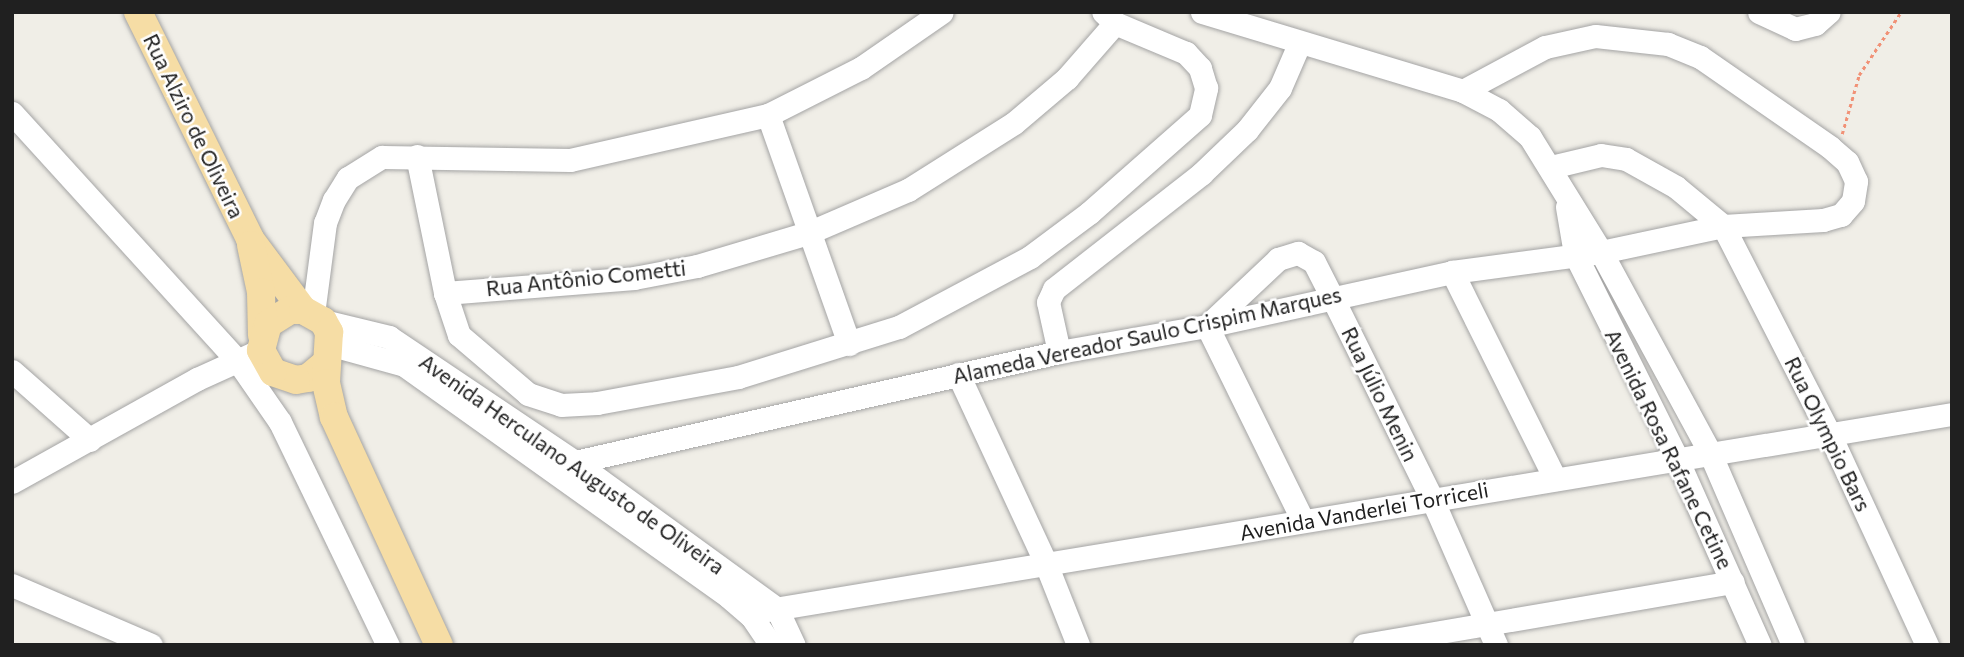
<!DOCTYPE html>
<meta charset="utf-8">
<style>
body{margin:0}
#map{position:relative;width:1964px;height:657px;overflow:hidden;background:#f0eee7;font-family:Commissioner,sans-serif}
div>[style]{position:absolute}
.path>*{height:2.5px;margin-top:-1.25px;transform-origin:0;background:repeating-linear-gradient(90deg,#f19176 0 3.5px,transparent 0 7px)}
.roads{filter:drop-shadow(0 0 2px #a4a4a4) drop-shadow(0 0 2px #a4a4a4)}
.minor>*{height:23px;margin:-11.5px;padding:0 11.5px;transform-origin:11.5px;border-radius:11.5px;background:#fff}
.major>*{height:28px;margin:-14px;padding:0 14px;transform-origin:14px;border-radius:14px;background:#f6dda5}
span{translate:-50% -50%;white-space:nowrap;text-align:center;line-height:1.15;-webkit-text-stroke:5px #fff;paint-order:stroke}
.street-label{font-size:21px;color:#202020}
.frame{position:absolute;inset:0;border:14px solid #202020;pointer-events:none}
</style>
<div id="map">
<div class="path">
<div style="left:1842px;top:134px;width:61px;rotate:-73.9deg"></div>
<div style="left:1859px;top:75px;width:76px;rotate:-56.3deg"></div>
</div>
<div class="roads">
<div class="minor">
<div style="left:1202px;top:12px;width:273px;rotate:16.8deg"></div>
<div style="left:1463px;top:91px;width:41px;rotate:27.8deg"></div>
<div style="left:1499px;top:110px;width:41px;rotate:41.1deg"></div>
<div style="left:1530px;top:137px;width:135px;rotate:58.3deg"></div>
<div style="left:1601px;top:252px;width:229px;rotate:61.5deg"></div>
<div style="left:1710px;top:453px;width:209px;rotate:66.6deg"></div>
<div style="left:1759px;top:12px;width:40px;rotate:25deg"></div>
<div style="left:1795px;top:29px;width:21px;rotate:-14deg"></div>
<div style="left:1815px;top:24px;width:18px;rotate:-41deg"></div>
<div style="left:12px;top:113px;width:334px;rotate:47.7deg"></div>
<div style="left:237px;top:360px;width:75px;rotate:55.3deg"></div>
<div style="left:280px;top:422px;width:248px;rotate:64.2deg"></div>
<div style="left:768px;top:115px;width:243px;rotate:70.5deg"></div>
<div style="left:417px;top:156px;width:140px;rotate:78.4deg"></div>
<div style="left:445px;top:293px;width:44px;rotate:71.6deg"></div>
<div style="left:459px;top:335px;width:91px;rotate:40.5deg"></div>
<div style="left:528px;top:394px;width:35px;rotate:18deg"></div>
<div style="left:561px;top:405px;width:36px;rotate:-3deg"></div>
<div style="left:597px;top:403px;width:143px;rotate:-10.4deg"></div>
<div style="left:738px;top:377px;width:169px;rotate:-17.3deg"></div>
<div style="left:899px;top:327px;width:149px;rotate:-28.1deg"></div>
<div style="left:1030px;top:257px;width:74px;rotate:-36.7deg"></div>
<div style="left:1089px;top:213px;width:148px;rotate:-41.4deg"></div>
<div style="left:1200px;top:115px;width:28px;rotate:-77deg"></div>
<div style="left:1206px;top:88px;width:21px;rotate:-107deg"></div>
<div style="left:1200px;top:68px;width:21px;rotate:-133deg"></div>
<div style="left:1186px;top:53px;width:77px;rotate:-157.1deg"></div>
<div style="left:1115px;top:23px;width:16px;rotate:-137deg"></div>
<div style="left:1551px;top:167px;width:51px;rotate:-13.5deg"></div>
<div style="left:1601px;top:155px;width:25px;rotate:9deg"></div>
<div style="left:1626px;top:159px;width:57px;rotate:29.2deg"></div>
<div style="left:1676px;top:187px;width:61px;rotate:39.7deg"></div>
<div style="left:1723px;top:226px;width:233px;rotate:62.9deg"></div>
<div style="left:1829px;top:433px;width:234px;rotate:65.2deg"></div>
<div style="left:1567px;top:207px;width:48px;rotate:80.3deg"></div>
<div style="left:1575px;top:254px;width:229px;rotate:63.5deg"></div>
<div style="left:1677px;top:459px;width:204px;rotate:66deg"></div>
<div style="left:1452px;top:272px;width:231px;rotate:63.5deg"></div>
<div style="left:445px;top:293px;width:190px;rotate:-4.5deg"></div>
<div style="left:634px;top:278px;width:64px;rotate:-10.8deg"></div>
<div style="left:697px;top:266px;width:116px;rotate:-16.6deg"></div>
<div style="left:808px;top:233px;width:109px;rotate:-23.3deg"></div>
<div style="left:908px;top:190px;width:125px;rotate:-32.3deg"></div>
<div style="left:1014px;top:123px;width:70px;rotate:-40.3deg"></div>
<div style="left:1067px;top:78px;width:73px;rotate:-48.9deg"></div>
<div style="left:313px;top:314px;width:92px;rotate:-82.5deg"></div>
<div style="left:325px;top:223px;width:25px;rotate:-69deg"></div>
<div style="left:334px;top:200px;width:26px;rotate:-58deg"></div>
<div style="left:348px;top:178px;width:40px;rotate:-32deg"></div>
<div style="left:382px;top:157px;width:188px;rotate:0.9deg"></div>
<div style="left:570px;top:160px;width:203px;rotate:-12.8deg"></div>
<div style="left:768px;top:115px;width:104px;rotate:-26.8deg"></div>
<div style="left:861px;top:68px;width:98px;rotate:-34.7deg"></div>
<div style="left:323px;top:321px;width:68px;rotate:13.6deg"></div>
<div style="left:389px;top:337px;width:224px;rotate:33.9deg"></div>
<div style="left:575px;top:462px;width:250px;rotate:36deg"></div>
<div style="left:777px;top:609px;width:40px;rotate:65deg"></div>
<div style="left:332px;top:345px;width:75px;rotate:15.5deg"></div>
<div style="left:404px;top:365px;width:399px;rotate:35.5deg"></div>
<div style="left:729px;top:597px;width:30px;rotate:41deg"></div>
<div style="left:752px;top:617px;width:34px;rotate:56deg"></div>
<div style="left:1059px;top:352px;width:51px;rotate:-102.4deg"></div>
<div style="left:1048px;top:302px;width:14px;rotate:-65deg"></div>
<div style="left:1054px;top:289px;width:187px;rotate:-38deg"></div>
<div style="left:1201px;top:174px;width:64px;rotate:-43.7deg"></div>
<div style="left:1247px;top:130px;width:53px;rotate:-51.8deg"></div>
<div style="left:1280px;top:88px;width:48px;rotate:-66.6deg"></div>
<div style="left:12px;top:371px;width:104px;rotate:41.5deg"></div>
<div style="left:958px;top:374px;width:209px;rotate:65.1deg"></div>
<div style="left:1046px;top:564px;width:87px;rotate:68.4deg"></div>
<div style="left:575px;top:462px;width:496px;rotate:-12.8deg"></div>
<div style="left:1059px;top:352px;width:150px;rotate:-10deg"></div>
<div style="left:1207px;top:326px;width:251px;rotate:-12.4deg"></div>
<div style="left:1452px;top:272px;width:150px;rotate:-7.6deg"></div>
<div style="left:1601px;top:252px;width:125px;rotate:-12deg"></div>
<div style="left:1723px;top:226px;width:100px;rotate:-3.4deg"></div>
<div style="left:1823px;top:220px;width:19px;rotate:-16deg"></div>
<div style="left:1841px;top:215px;width:18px;rotate:-49deg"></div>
<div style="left:1853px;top:201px;width:20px;rotate:-81deg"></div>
<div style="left:1856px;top:181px;width:21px;rotate:-115deg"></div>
<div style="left:1847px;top:162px;width:23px;rotate:-139deg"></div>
<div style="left:1830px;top:147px;width:158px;rotate:-145.3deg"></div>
<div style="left:1700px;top:57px;width:35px;rotate:-158deg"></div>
<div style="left:1668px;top:44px;width:73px;rotate:-173.7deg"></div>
<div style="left:1595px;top:36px;width:51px;rotate:167.6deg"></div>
<div style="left:1545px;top:47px;width:93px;rotate:151.8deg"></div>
<div style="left:12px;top:482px;width:212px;rotate:-29.1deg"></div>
<div style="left:197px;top:379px;width:60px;rotate:-24.4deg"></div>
<div style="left:1303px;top:521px;width:217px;rotate:-116.2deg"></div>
<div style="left:1207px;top:326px;width:98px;rotate:-43.3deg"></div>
<div style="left:1278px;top:259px;width:21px;rotate:-17deg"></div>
<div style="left:1298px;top:253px;width:18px;rotate:29deg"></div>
<div style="left:1314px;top:262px;width:39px;rotate:63deg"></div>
<div style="left:1332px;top:297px;width:225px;rotate:63.7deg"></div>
<div style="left:1432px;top:499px;width:159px;rotate:66.3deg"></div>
<div style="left:12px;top:585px;width:151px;rotate:23.3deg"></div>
<div style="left:752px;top:617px;width:12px;rotate:-31deg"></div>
<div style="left:762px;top:611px;width:1206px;rotate:-9.4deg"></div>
<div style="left:1364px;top:645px;width:374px;rotate:-9.7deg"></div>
</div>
<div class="major">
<div style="left:138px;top:12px;width:253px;rotate:63.7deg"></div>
<div style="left:250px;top:239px;width:89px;rotate:53.3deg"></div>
<div style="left:251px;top:245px;width:48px;rotate:78deg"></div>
<div style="left:261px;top:292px;width:43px;rotate:88.7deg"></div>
<div style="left:326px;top:363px;width:23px;rotate:140deg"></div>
<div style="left:308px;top:378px;width:12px;rotate:171deg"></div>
<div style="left:296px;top:380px;width:24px;rotate:-161deg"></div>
<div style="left:273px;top:372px;width:25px;rotate:-119deg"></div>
<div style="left:261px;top:350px;width:27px;rotate:-75deg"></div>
<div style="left:268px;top:324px;width:26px;rotate:-32deg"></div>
<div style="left:290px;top:310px;width:13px"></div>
<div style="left:303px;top:310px;width:23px;rotate:29deg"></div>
<div style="left:323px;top:321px;width:13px;rotate:61deg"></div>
<div style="left:329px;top:332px;width:51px;rotate:93.4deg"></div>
<div style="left:326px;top:383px;width:35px;rotate:77deg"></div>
<div style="left:334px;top:417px;width:251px;rotate:65.3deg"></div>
</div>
</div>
<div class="street-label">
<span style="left:194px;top:126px;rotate:64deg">Rua Alziro de Oliveira</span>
<span style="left:586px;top:278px;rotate:-6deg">Rua Antônio Cometti</span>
<span style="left:1147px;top:335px;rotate:-12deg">Alameda Vereador Saulo Crispim Marques</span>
<span style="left:1380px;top:394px;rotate:64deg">Rua Júlio Menin</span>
<span style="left:1828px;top:434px;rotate:64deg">Rua Olympio Bars</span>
<span style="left:1669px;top:449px;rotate:64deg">Avenida Rosa Rafane Cetine</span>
<span style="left:572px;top:464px;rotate:35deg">Avenida Herculano Augusto de Oliveira</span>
<span style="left:1364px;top:511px;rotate:-10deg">Avenida Vanderlei Torriceli</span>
</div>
<div class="frame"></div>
</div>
